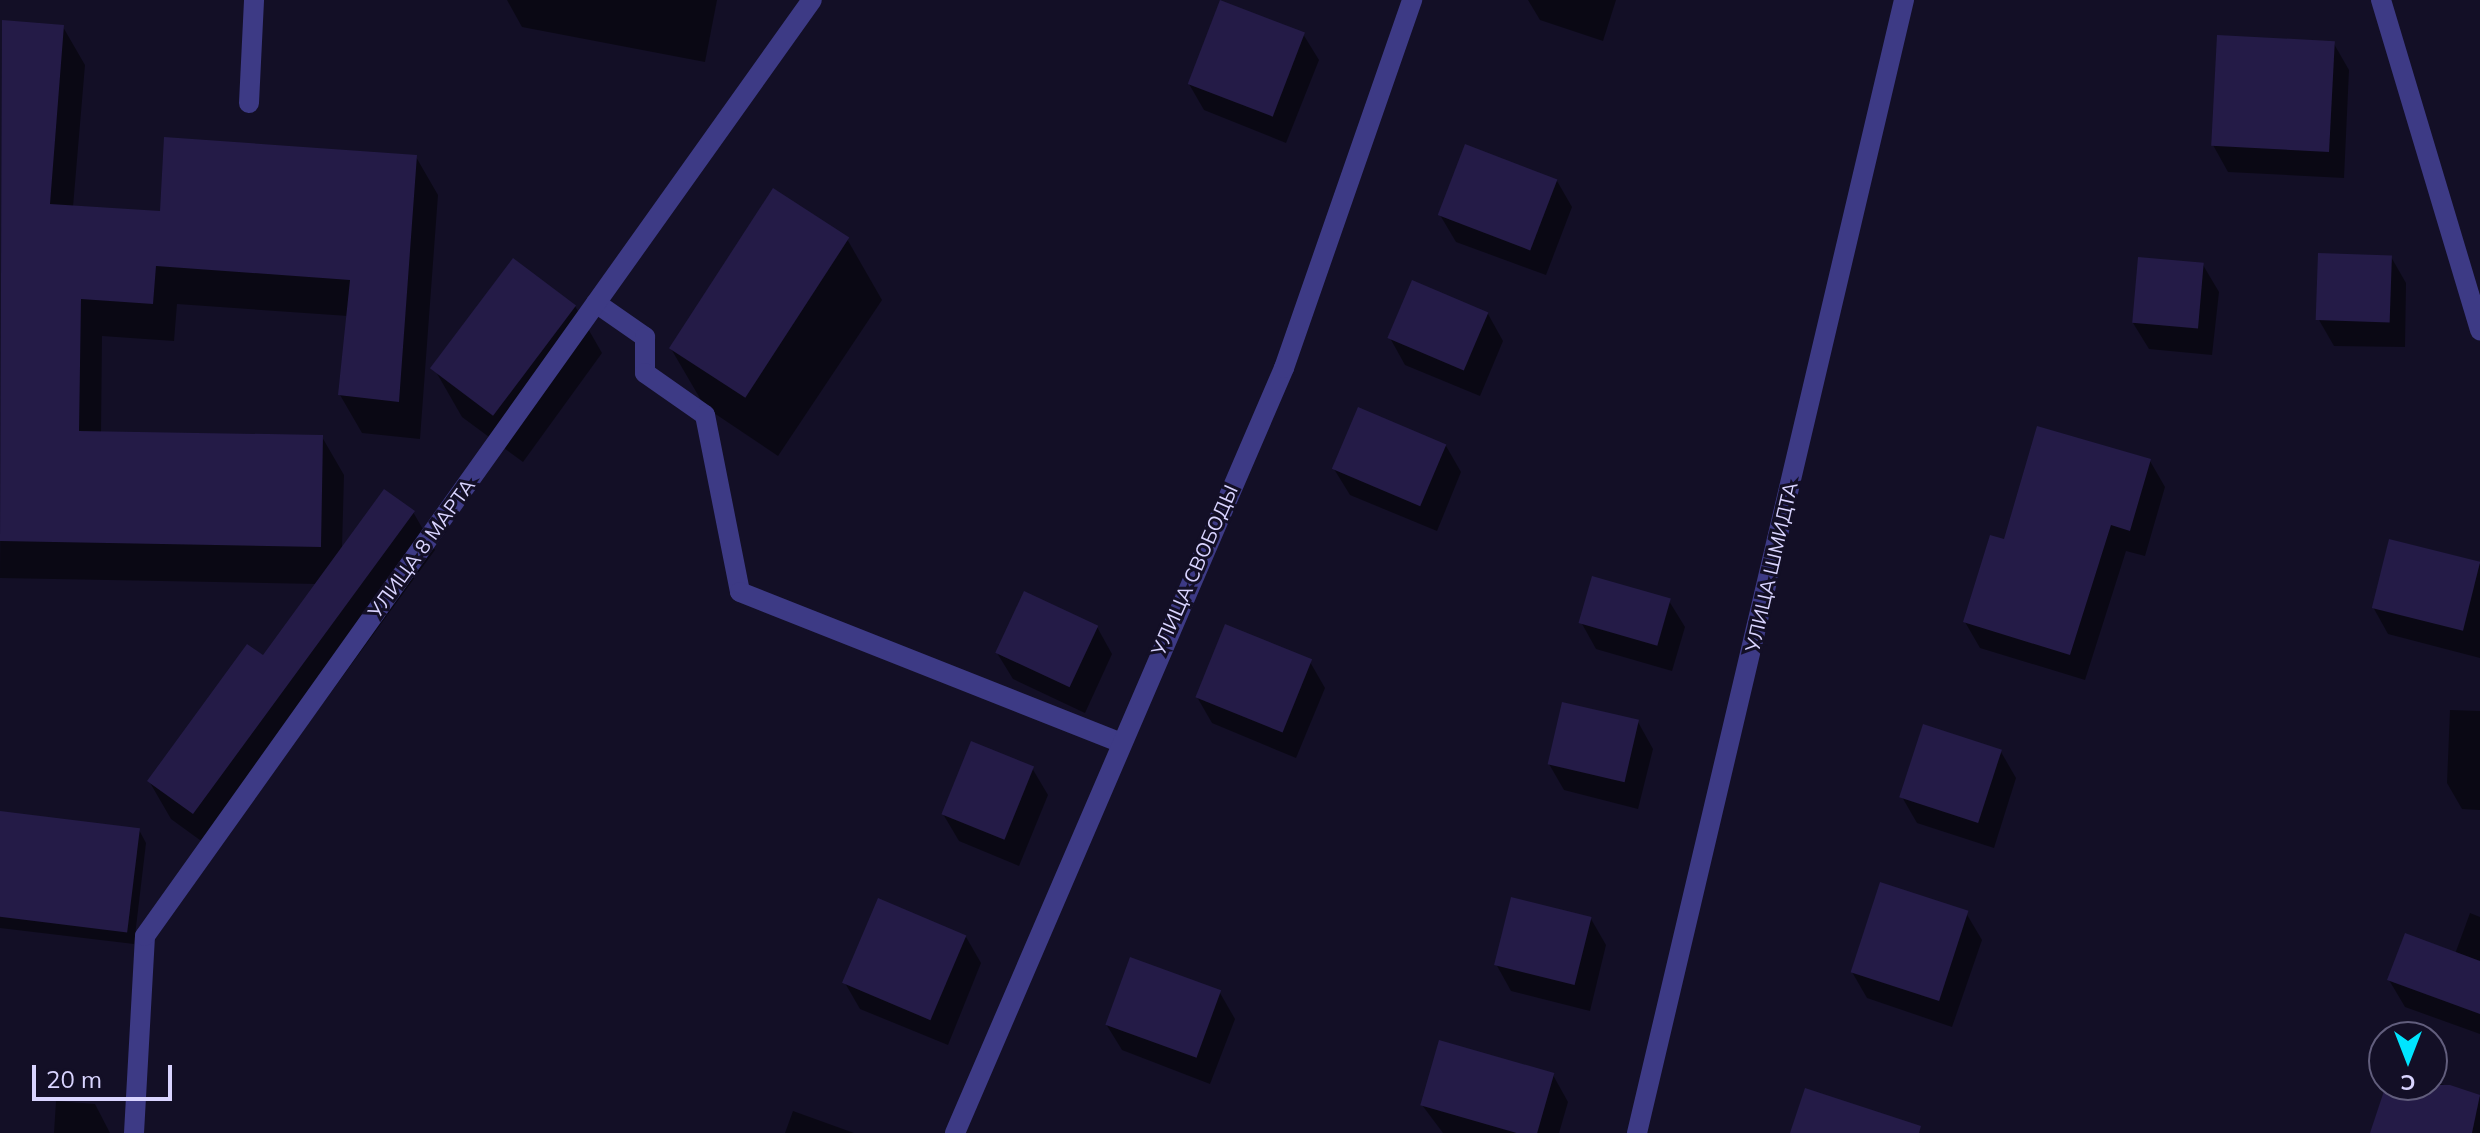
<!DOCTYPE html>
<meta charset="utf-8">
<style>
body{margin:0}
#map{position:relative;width:2480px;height:1133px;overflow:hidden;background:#130f26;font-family:Mulish,sans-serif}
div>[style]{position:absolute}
.shadow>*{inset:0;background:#0007}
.building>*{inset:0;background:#241b47;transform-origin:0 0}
.service>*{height:20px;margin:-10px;padding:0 10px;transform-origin:10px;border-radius:10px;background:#3d3a85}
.minor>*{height:20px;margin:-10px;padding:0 10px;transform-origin:10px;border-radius:10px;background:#3d3a85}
.tertiary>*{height:20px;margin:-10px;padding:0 10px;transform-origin:10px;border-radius:10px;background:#3d3a85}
span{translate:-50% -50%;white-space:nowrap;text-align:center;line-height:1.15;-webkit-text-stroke:6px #130f26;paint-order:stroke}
.street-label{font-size:20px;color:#d9d4ff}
.north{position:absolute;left:2368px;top:1021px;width:80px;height:80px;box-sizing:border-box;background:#130f26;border:2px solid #625e7d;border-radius:50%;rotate:180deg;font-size:22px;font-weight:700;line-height:32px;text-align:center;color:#d9d4ff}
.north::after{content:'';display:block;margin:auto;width:28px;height:36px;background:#00e5ff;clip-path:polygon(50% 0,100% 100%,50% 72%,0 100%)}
.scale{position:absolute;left:32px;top:1065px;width:140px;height:36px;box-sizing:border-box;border:4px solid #d9d4ff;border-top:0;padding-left:10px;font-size:24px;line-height:28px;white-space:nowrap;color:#d9d4ff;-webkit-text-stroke:6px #130f26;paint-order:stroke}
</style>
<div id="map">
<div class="shadow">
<div style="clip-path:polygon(507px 0,717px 0,705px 62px,522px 27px)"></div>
<div style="clip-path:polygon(1528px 0,1616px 0,1603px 41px,1540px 20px)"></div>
<div style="clip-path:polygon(3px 23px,63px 27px,85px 65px,73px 207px,162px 214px,416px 157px,438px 195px,420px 439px,362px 433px,340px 395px,348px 316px,177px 304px,174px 341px,102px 336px,101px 434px,322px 437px,344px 475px,342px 549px,413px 512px,435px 550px,215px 851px,171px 819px,149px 781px,263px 657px,317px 584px,0 578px)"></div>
<div style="clip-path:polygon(1303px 34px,1319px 60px,1286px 143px,1204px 110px,1189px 84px)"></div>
<div style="clip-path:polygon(2334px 44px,2349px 70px,2344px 178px,2228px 172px,2213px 145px)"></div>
<div style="clip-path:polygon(1557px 181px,1572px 207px,1546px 275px,1456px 242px,1440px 215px)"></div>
<div style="clip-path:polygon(847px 239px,882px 300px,778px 456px,705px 407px,670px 347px)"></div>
<div style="clip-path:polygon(2391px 257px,2406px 283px,2405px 347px,2334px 346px,2319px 320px)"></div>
<div style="clip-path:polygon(2203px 265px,2219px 292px,2212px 355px,2149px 349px,2133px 323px)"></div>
<div style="clip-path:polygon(575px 306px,602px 353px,523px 462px,462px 417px,435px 370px)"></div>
<div style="clip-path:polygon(1488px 314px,1503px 341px,1480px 396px,1405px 365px,1390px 338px)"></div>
<div style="clip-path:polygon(1446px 446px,1461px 472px,1437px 531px,1350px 495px,1334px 469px)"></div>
<div style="clip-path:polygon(2150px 461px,2165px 487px,2145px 556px,2126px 551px,2085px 680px,1980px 648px,1965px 622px,2005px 542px)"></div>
<div style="clip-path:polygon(2390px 541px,2480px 564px,2480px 658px,2388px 634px,2373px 607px)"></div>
<div style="clip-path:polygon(1669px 601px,1685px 627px,1672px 671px,1596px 649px,1581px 622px)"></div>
<div style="clip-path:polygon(1097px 627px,1112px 654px,1085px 713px,1013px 679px,997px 653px)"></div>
<div style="clip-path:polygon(1310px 662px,1325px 688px,1296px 758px,1212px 723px,1197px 697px)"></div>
<div style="clip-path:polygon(2450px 710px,2480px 711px,2480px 810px,2462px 809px,2447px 783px)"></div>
<div style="clip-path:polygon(1638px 722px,1653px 749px,1638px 809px,1564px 790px,1549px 764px)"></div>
<div style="clip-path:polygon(2001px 752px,2016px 778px,1994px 848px,1917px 823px,1902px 797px)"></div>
<div style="clip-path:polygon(1032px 768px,1048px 795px,1019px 866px,959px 841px,943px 814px)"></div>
<div style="clip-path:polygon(0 813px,139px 830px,146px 843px,134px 944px,0 928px)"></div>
<div style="clip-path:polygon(1966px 913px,1982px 940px,1952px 1027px,1867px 998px,1852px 972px)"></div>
<div style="clip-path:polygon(2470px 913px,2480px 917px,2480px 1034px,2405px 1007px,2389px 980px,2455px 954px)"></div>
<div style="clip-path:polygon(1591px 919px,1606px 945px,1590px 1011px,1511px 991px,1496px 964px)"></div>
<div style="clip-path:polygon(966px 937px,981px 963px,948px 1045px,860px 1009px,845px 983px)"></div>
<div style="clip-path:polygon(1220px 993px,1235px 1019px,1210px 1084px,1122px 1050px,1106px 1024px)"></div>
<div style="clip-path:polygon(1553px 1075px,1568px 1102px,1559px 1133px,1443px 1133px,1422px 1105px)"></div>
<div style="clip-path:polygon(2432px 1081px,2480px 1097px,2480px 1133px,2372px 1133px,2388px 1085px)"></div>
<div style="clip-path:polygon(56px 1101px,95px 1104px,110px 1133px,54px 1133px)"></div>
<div style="clip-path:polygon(793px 1111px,854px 1133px,785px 1133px)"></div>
</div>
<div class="building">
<div style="left:1220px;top:0;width:91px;height:90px;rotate:21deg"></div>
<div style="clip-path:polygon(2px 20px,64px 25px,50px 204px,160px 211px,164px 137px,417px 155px,399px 402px,338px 395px,350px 280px,156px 266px,153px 304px,81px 299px,79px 431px,323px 435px,321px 547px,0 541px)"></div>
<div style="left:2217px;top:35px;width:118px;height:111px;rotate:3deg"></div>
<div style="left:1465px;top:144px;width:99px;height:76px;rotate:21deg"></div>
<div style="left:773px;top:188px;width:91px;height:191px;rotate:33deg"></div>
<div style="left:2318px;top:253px;width:74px;height:67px;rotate:2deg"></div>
<div style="left:2138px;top:257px;width:66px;height:66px;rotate:5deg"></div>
<div style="left:513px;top:258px;width:79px;height:138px;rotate:37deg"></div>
<div style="left:1412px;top:280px;width:83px;height:63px;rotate:23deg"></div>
<div style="left:1358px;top:407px;width:96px;height:67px;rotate:23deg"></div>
<div style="clip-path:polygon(2037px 426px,2151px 459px,2130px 531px,2111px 525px,2070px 655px,1963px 622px,1990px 535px,2004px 539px)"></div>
<div style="clip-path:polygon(384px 489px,415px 511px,193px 814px,147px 781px,247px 644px,263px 655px)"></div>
<div style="left:2389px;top:539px;width:94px;height:71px;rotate:14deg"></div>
<div style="left:1592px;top:576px;width:82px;height:49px;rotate:16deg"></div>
<div style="left:1024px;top:591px;width:82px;height:68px;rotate:25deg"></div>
<div style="left:1225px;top:624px;width:94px;height:79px;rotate:22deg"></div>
<div style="left:1562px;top:702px;width:79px;height:64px;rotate:13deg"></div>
<div style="left:1923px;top:724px;width:83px;height:77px;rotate:18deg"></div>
<div style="left:971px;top:741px;width:68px;height:79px;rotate:22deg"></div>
<div style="left:0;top:811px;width:141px;height:105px;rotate:7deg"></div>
<div style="left:1880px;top:882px;width:93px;height:95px;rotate:18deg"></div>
<div style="left:1511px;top:897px;width:83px;height:70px;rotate:14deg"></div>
<div style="left:878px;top:898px;width:96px;height:92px;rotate:23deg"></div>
<div style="clip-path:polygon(2405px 933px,2480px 961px,2480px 1014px,2387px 980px)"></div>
<div style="left:1130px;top:957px;width:97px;height:72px;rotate:20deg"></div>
<div style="left:1439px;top:1040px;width:120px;height:68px;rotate:16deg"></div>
<div style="clip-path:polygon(2386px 1085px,2450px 1085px,2480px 1095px,2472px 1133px,2370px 1133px)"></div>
<div style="clip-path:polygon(1805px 1088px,1921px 1126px,1919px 1133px,1790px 1133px)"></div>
</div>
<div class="service">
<div style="left:249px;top:103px;width:103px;rotate:-87.2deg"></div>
<div style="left:596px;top:303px;width:60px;rotate:34.8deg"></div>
<div style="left:645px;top:337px;width:36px;rotate:90deg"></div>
<div style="left:645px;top:373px;width:73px;rotate:35deg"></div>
<div style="left:705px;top:415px;width:180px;rotate:78.8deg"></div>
<div style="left:740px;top:592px;width:407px;rotate:21.6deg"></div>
</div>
<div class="minor">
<div style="left:2381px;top:0;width:345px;rotate:73.3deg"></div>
<div style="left:134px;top:1133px;width:197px;rotate:-86.8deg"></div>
<div style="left:145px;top:936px;width:1149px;rotate:-54.53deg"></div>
<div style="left:955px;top:1133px;width:833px;rotate:-66.73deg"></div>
<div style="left:1284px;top:368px;width:390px;rotate:-70.8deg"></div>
</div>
<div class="tertiary">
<div style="left:1637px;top:1133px;width:1164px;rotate:-76.74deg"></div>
</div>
<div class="street-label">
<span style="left:421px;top:548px;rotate:-54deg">УЛИЦА 8 МАРТА</span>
<span style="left:1771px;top:567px;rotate:-77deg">УЛИЦА ШМИДТА</span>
<span style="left:1194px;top:570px;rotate:-66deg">УЛИЦА СВОБОДЫ</span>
</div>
<div class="north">С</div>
<div class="scale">20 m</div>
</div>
